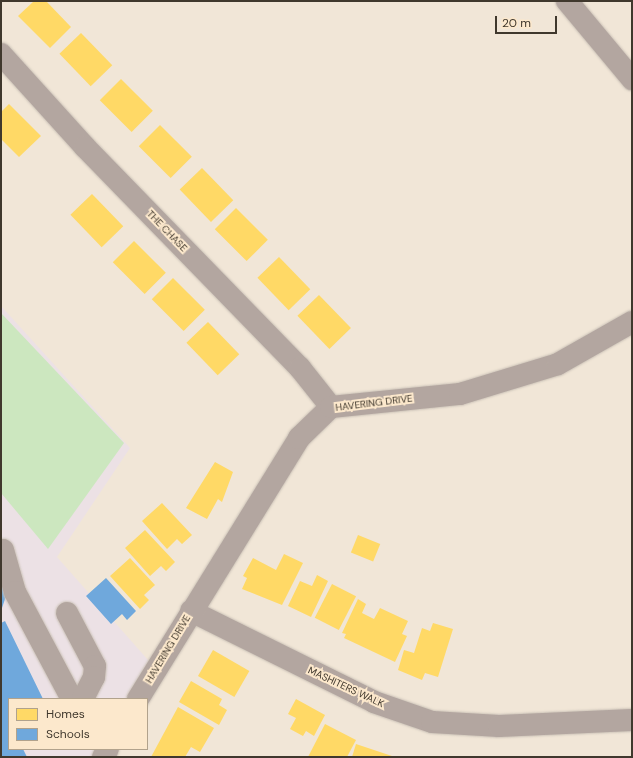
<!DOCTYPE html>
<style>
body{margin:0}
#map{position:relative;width:633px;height:758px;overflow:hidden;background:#f1e6d7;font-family:"DM Sans",sans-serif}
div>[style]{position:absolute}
.education>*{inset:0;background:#ece1e5}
.green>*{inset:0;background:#cce7bf}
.homes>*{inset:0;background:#ffd966;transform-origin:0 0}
.schools>*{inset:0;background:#6fa8dc}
.roads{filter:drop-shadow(0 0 1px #cbc2b7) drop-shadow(0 0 1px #cbc2b7)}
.minor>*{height:22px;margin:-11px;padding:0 11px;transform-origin:11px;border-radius:11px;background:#b3a6a0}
span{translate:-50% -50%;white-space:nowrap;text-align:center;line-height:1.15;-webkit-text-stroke:4px #fce8cc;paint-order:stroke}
.street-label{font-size:10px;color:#40382d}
.frame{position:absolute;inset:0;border:2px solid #40382d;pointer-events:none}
.legend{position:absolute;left:8px;top:698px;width:140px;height:52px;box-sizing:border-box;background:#fce8cc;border:1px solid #b1a28c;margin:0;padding:5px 7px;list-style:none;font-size:12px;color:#40382d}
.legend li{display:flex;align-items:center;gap:8px;height:20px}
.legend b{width:20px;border:1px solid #b1a28c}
.scale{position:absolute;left:495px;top:16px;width:62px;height:18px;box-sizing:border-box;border:2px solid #40382d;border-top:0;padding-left:5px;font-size:12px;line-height:14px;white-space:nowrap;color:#40382d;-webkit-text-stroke:3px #fce8cc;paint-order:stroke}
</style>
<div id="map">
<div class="education">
<div style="clip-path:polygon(1px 306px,130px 448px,57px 557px,156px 669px,138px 699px,9px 699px,9px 749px,108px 749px,103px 757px,1px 757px)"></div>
</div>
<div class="green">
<div style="clip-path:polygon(1px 313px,124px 443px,48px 549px,1px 493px)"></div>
</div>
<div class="homes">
<div style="clip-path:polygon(34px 1px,46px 1px,71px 27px,50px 48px,18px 16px)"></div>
<div style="left:81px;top:33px;width:45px;height:30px;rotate:46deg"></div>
<div style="left:121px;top:79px;width:45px;height:30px;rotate:45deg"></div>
<div style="clip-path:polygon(9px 104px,41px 136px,19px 157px,1px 139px,1px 112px)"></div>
<div style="left:160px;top:125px;width:45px;height:30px;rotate:45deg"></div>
<div style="left:202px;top:168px;width:45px;height:31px;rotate:46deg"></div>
<div style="left:92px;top:194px;width:45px;height:30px;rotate:46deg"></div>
<div style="left:236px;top:208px;width:45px;height:30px;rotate:45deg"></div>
<div style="left:134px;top:241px;width:45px;height:30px;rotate:45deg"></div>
<div style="left:279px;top:257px;width:45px;height:30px;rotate:46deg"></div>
<div style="left:173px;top:278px;width:45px;height:30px;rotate:45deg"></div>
<div style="left:319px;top:295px;width:46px;height:30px;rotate:46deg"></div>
<div style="left:208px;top:322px;width:45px;height:30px;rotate:46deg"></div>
<div style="clip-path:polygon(215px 462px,233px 472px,222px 502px,218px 499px,207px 519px,186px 508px)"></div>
<div style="clip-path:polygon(162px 503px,192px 535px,182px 544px,177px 539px,167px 549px,142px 521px)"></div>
<div style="clip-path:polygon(145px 530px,175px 562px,166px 571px,161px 566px,150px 576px,125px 548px)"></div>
<div style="left:358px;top:535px;width:24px;height:19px;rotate:22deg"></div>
<div style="clip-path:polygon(284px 554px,303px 563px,282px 605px,242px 589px,247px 578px,243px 576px,253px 558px,276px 570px)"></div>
<div style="clip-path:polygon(130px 558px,155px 585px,144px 595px,149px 600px,140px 609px,110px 576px)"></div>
<div style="clip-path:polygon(317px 575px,328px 581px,311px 617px,288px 606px,300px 581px,312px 586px)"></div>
<div style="left:332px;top:584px;width:27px;height:38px;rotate:27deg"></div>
<div style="clip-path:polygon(358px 599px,366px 604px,362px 613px,374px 619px,380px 608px,408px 621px,402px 634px,407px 636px,395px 662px,344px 638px,346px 634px,342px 633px)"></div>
<div style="clip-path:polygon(433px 623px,453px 629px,438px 677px,425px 673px,422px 680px,398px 670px,404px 650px,414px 653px,422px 628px,430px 631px)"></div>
<div style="left:213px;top:650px;width:42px;height:30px;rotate:30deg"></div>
<div style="clip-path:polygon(191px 681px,222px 699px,219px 705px,227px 710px,219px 725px,179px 702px)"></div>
<div style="clip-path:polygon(296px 699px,325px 715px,314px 736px,306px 731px,303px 736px,290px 729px,296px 718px,288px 714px)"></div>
<div style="clip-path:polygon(178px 707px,214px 728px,200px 752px,191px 747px,185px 757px,151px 757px)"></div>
<div style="clip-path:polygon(325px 724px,356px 740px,347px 757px,308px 757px)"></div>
<div style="clip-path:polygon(356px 744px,395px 757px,352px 757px)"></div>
</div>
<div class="schools">
<div style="clip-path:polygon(1px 561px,11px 581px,1px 611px)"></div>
<div style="clip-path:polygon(106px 578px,136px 611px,127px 620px,122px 614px,111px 624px,86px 596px)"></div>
<div style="clip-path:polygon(5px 621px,43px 699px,9px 699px,9px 749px,23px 749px,27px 757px,1px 757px,1px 623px)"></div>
</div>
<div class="roads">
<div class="minor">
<div style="left:567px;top:1px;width:102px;rotate:50.2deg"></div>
<div style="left:1px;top:54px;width:125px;rotate:47.9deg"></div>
<div style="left:85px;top:147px;width:308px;rotate:45.8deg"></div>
<div style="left:300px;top:368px;width:50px;rotate:51.5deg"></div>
<div style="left:3px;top:550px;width:44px;rotate:74.1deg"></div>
<div style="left:15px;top:592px;width:121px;rotate:62deg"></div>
<div style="left:191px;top:611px;width:204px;rotate:26.4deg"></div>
<div style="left:374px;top:702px;width:61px;rotate:19deg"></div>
<div style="left:432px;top:722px;width:67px;rotate:3.4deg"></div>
<div style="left:499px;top:726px;width:133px;rotate:-2.6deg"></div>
<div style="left:67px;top:613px;width:60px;rotate:62.2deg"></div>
<div style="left:95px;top:666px;width:11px;rotate:95deg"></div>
<div style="left:94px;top:677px;width:25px;rotate:117deg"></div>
<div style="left:138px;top:699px;width:307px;rotate:-58.3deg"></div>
<div style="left:299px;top:438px;width:45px;rotate:-44.1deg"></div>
<div style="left:331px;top:407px;width:130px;rotate:-5.8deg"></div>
<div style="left:460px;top:394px;width:102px;rotate:-17deg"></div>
<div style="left:558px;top:364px;width:85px;rotate:-29.6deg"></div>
<div style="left:103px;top:757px;width:9px;rotate:-58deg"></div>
</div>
</div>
<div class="street-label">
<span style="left:167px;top:231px;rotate:46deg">THE CHASE</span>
<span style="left:374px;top:403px;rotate:-7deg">HAVERING DRIVE</span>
<span style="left:168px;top:649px;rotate:-59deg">HAVERING DRIVE</span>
<span style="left:346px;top:687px;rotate:25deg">MASHITERS WALK</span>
</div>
<div class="frame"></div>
<ul class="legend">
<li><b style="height:11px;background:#ffd966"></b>Homes</li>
<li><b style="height:11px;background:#6fa8dc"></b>Schools</li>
</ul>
<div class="scale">20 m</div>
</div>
